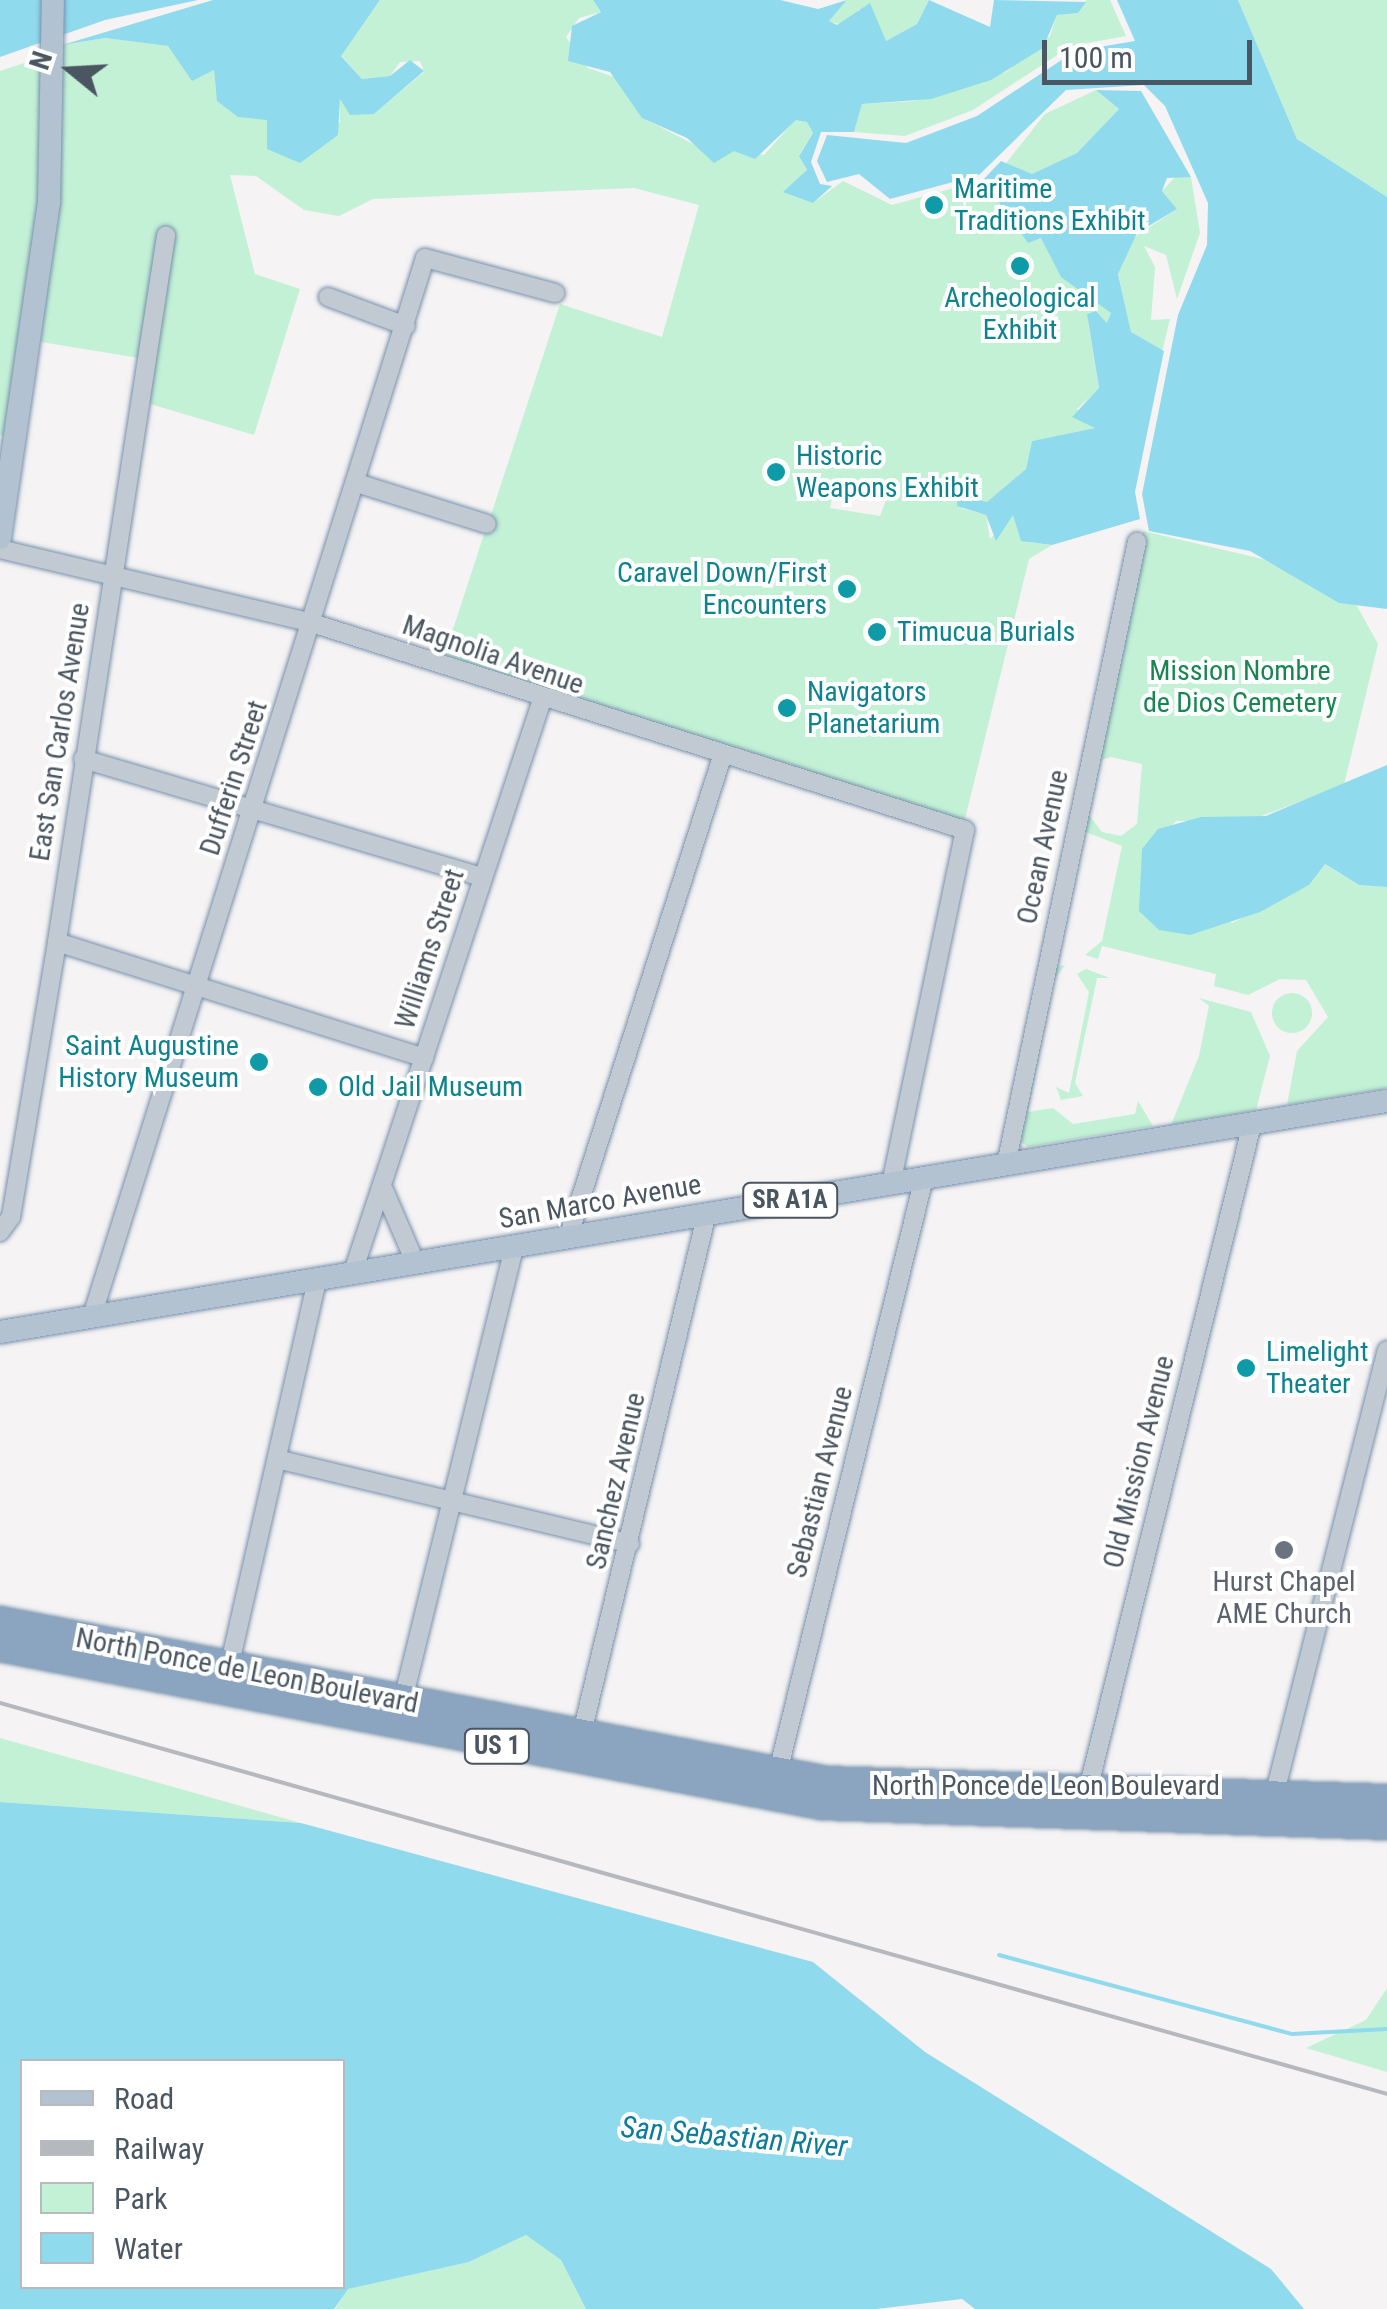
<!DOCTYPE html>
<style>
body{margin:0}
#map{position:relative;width:1387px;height:2309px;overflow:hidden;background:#f5f3f3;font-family:"Roboto Condensed",sans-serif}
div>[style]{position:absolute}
.green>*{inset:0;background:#c3f1d5}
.round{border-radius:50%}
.water>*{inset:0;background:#90daee}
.stream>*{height:4px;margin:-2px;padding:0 2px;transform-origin:2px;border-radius:2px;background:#90daee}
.roads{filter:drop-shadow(0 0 2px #7690ad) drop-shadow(0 0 2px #7690ad)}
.minor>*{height:18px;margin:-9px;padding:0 9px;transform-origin:9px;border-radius:9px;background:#c1cad2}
.major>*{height:22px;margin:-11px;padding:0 11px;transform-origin:11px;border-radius:11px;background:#b3c2d1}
.highway>*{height:28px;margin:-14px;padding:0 14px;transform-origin:14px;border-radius:14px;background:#8ba5c1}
.rail>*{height:4px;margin:-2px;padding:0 2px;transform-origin:2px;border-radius:2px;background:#b5b8bd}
.dots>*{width:28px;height:28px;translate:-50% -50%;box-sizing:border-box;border:5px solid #fff;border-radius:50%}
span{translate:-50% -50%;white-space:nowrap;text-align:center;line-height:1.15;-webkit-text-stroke:8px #fff;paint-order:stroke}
.shield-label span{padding:2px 8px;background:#fff;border:2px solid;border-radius:8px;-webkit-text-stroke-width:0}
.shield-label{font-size:25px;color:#4a5661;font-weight:700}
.culture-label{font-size:28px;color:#0d838f}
.left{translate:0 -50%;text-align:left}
.right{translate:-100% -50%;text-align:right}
.street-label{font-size:28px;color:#4a5661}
.park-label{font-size:28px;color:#17864f}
.worship-label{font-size:28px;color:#5b616d}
.water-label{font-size:30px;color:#0c7c9b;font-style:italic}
.legend{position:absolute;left:20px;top:2059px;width:325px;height:230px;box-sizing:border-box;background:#fff;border:2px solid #b7bbc0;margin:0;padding:12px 18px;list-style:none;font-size:30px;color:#4a5661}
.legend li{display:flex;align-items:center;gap:20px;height:50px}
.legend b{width:50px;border:2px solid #b7bbc0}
.north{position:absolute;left:20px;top:20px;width:100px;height:100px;-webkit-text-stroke:8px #fff;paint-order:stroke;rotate:288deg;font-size:28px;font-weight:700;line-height:40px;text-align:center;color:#4a5661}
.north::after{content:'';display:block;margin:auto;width:35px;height:45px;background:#4a5661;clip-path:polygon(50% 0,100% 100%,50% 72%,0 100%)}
.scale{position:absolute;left:1042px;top:40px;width:210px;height:45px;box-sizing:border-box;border:5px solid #4a5661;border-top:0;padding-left:12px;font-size:30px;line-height:35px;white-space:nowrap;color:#4a5661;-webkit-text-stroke:8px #fff;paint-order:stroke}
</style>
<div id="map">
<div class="green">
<div style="clip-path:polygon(evenodd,380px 0,593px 0,601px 12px,579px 18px,566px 37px,588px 68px,617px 78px,643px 118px,695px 145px,764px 155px,796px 119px,807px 122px,813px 133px,799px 155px,807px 171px,798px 193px,813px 203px,843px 181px,892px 205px,983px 180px,1028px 242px,1042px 238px,1061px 276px,1111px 312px,1108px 324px,1100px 315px,1088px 321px,1099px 389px,1077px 409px,1095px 428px,1032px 441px,1026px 469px,987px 503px,961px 508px,986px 515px,990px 539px,1013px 515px,1027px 542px,1052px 545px,1029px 559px,964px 823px,443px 660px,485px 531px,493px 533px,490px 518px,560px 304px,662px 337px,699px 205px,634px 188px,373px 199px,339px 216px,304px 210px,256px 176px,230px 175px,255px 274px,300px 289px,254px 435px,147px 403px,174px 230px,159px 228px,139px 358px,41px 342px,62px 45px,105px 38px,168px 46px,193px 80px,214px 70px,216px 89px,234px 108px,260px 115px,311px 151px,340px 122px,340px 97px,374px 114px,424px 72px,420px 61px,400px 62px,390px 76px,362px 79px,341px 55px,380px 0,858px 486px,888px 495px,880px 516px,830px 508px,833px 494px,858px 486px)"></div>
<div style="clip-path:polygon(847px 0,929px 0,917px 24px,886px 41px,859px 9px,848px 25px,828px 22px)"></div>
<div style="clip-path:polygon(1086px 0,1110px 0,1126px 36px,1071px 46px,973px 110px,905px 136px,854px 132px,862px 104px,914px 101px,1006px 72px,1050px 36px,1057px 15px,1078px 13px)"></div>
<div style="clip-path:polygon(1238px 0,1387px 0,1387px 197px,1297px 139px)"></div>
<div style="clip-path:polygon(46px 56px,45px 146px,9px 437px,0 435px,0 71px)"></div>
<div style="clip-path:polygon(1096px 90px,1119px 109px,1077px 153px,1033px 174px,1003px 167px,1045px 114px)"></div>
<div style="clip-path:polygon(1178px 174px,1191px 177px,1200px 233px,1177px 299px,1166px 255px,1144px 246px,1155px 267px,1151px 320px,1170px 319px,1162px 352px,1131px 333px,1118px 273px,1133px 238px,1177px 209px,1162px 191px)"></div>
<div style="clip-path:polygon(evenodd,1143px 531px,1279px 563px,1357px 606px,1378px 644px,1344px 785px,1248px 821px,1177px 821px,1142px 849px,1232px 923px,1309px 885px,1324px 864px,1359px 885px,1387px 887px,1387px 1088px,1287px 1105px,1297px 1051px,1328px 1017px,1306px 980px,1280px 979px,1248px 995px,1214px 986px,1216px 974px,1102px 946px,1098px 959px,1085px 955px,1102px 941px,1122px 846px,1083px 831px,1143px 531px,1111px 757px,1142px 764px,1137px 824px,1121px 836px,1102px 832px,1089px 815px,1101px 760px,1111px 757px)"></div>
<div style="clip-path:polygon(1065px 965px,1054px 980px,1028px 1112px,1053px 1108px,1073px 1124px,1135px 1114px,1138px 1101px,1153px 1126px,1028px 1147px,1020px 1141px,1055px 967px)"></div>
<div style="clip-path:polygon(1086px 969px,1110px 978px,1097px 978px,1075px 1083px,1083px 1096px,1061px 1100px,1056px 1087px,1069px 1093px,1089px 992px,1077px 974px)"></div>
<div class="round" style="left:1272px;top:993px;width:40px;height:40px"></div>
<div style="clip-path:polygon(1199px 998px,1251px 1012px,1270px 1056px,1256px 1110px,1171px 1125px,1199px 1056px,1209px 1006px)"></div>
<div style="clip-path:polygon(0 1738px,301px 1823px,0 1802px)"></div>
<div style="clip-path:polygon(1387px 1988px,1387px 2072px,1306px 2048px,1366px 2020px)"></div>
<div style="clip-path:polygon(526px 2235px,561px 2260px,586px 2309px,335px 2309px,347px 2289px,469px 2262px)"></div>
</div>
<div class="water">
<div style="clip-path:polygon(0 0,198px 0,105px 20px,0 57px)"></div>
<div style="clip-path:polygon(213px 0,380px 0,341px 56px,362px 79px,390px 76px,410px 60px,424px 71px,374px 114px,350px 115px,340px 99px,338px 135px,300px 163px,267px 149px,267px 120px,238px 117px,217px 101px,214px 70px,192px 81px,168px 46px,105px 38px,62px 45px)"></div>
<div style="clip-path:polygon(593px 0,780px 0,818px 9px,847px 0,829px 21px,837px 25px,870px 3px,886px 41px,917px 24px,929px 0,990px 27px,994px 0,1086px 2px,1078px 13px,1057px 15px,1043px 48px,991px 80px,931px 99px,862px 104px,854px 132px,821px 132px,811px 162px,820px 184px,832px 186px,813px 203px,783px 192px,807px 170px,799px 156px,813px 133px,807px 122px,796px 120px,755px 159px,734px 151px,714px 163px,687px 138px,642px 118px,610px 72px,568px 61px,572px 26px,601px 12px)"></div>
<div style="clip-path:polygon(1117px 0,1238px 0,1297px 139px,1387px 197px,1387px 609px,1339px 603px,1250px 551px,1149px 531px,1142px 494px,1178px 315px,1207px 245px,1208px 203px,1165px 106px,1144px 85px,1066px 90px,979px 175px,890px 199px,859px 174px,827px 182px,817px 161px,827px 135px,906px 143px,977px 116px,1075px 51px,1135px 41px)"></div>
<div style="clip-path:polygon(1096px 90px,1141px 91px,1191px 177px,1167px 178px,1162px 191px,1177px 209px,1137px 233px,1118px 274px,1131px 332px,1164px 351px,1135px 492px,1140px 519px,1052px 545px,1021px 541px,1013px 515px,996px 541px,986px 515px,957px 506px,958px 496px,987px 502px,1026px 469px,1032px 441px,1095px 428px,1072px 417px,1099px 388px,1087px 314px,1096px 311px,1107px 323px,1111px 313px,1061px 277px,1041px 238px,1028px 243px,983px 180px,1001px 161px,1032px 174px,1077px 153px,1119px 109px)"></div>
<div style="clip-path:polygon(1387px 765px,1387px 887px,1359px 885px,1325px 864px,1309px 885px,1260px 912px,1190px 935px,1159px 930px,1139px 911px,1142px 849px,1158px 829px,1201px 817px,1266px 816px)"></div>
<div style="clip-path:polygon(evenodd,0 1802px,301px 1823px,813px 1962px,925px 2052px,1271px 2269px,1304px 2309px,975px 2309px,962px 2299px,876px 2309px,586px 2309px,561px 2260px,526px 2235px,469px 2262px,348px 2289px,334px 2309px,0 2309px,0 1802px,22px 2062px,342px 2062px,342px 2286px,22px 2286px,22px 2062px)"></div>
</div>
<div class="stream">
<div style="left:999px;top:1955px;width:303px;rotate:15.1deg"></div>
<div style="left:1292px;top:2034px;width:95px;rotate:-3deg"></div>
</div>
<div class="roads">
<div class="minor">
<div style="left:328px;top:297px;width:83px;rotate:20.4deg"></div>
<div style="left:357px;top:483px;width:136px;rotate:17.5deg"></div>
<div style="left:0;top:549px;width:321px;rotate:13.3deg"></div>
<div style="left:312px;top:623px;width:685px;rotate:17.59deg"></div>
<div style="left:965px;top:830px;width:362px;rotate:101.8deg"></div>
<div style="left:83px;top:759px;width:416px;rotate:16.5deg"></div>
<div style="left:57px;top:942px;width:385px;rotate:17.5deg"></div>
<div style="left:1006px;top:1165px;width:637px;rotate:-78.13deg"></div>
<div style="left:384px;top:1190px;width:78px;rotate:66.7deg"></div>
<div style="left:0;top:1232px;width:19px;rotate:-54deg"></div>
<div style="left:11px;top:1217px;width:260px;rotate:-80.5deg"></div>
<div style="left:54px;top:961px;width:734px;rotate:-81.22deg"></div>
<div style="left:568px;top:1238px;width:502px;rotate:-72.25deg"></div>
<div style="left:353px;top:1272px;width:602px;rotate:-71.72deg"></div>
<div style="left:93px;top:1313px;width:1106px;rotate:-72.53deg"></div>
<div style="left:425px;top:258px;width:135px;rotate:15.1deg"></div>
<div style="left:277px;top:1459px;width:363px;rotate:13.5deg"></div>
<div style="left:228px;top:1672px;width:405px;rotate:-77.2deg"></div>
<div style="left:401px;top:1708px;width:475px;rotate:-76.2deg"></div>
<div style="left:580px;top:1741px;width:543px;rotate:-76.48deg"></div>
<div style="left:776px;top:1780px;width:620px;rotate:-76.19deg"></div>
<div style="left:1086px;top:1798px;width:694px;rotate:-76.16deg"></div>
<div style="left:1272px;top:1804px;width:468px;rotate:-75.8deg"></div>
</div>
<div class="major">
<div style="left:0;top:538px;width:340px;rotate:-81.7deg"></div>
<div style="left:49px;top:202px;width:202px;rotate:-88.9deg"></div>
<div style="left:0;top:1332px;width:1406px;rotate:-9.46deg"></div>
</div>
<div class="highway">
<div style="left:0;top:1621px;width:841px;rotate:10.96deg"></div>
<div style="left:826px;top:1781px;width:561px;rotate:1.84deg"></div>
<div style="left:0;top:1647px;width:837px;rotate:10.88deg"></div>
<div style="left:822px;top:1805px;width:565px;rotate:2.03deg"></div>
</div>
</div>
<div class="rail">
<div style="left:0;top:1703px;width:1441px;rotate:15.74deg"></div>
</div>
<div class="dots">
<div style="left:934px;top:205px;background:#0f9aa8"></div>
<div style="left:1020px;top:266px;background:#0f9aa8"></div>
<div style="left:776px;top:472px;background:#0f9aa8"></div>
<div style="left:847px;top:589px;background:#0f9aa8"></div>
<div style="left:877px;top:632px;background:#0f9aa8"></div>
<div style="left:787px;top:708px;background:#0f9aa8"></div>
<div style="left:259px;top:1062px;background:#0f9aa8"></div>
<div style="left:318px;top:1087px;background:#0f9aa8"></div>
<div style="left:1246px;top:1368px;background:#0f9aa8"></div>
<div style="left:1284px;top:1550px;background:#6b7280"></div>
</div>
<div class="shield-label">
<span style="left:790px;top:1200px">SR A1A</span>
<span style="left:497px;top:1746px">US 1</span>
</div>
<div class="culture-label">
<span class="left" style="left:954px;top:205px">Maritime<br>Traditions Exhibit</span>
<span style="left:1020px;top:314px">Archeological<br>Exhibit</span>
<span class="left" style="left:796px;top:472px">Historic<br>Weapons Exhibit</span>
<span class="right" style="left:827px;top:589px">Caravel Down/First<br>Encounters</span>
<span class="left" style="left:897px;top:632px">Timucua Burials</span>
<span class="left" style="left:807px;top:708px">Navigators<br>Planetarium</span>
<span class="right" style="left:239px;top:1062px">Saint Augustine<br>History Museum</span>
<span class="left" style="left:338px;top:1087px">Old Jail Museum</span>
<span class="left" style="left:1266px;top:1368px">Limelight<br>Theater</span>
</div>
<div class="street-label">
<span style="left:493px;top:655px;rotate:19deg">Magnolia Avenue</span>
<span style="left:60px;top:732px;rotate:-81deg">East San Carlos Avenue</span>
<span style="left:234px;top:778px;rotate:-72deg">Dufferin Street</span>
<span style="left:1043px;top:847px;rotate:-78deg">Ocean Avenue</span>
<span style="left:430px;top:949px;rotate:-72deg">Williams Street</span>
<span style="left:600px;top:1202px;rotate:-10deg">San Marco Avenue</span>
<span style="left:1139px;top:1462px;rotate:-76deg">Old Mission Avenue</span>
<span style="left:616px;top:1481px;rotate:-77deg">Sanchez Avenue</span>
<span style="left:820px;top:1482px;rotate:-76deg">Sebastian Avenue</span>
<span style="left:247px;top:1671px;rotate:11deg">North Ponce de Leon Boulevard</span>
<span style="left:1046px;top:1786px">North Ponce de Leon Boulevard</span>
</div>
<div class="park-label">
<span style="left:1240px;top:687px">Mission Nombre<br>de Dios Cemetery</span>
</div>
<div class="worship-label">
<span style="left:1284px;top:1598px">Hurst Chapel<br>AME Church</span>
</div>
<div class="water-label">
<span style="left:734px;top:2137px;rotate:5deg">San Sebastian River</span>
</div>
<ul class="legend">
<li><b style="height:12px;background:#b3c2d1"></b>Road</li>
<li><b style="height:12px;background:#b5b8bd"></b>Railway</li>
<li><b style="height:28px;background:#c3f1d5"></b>Park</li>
<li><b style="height:28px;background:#90daee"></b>Water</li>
</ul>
<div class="north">N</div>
<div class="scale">100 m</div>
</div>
